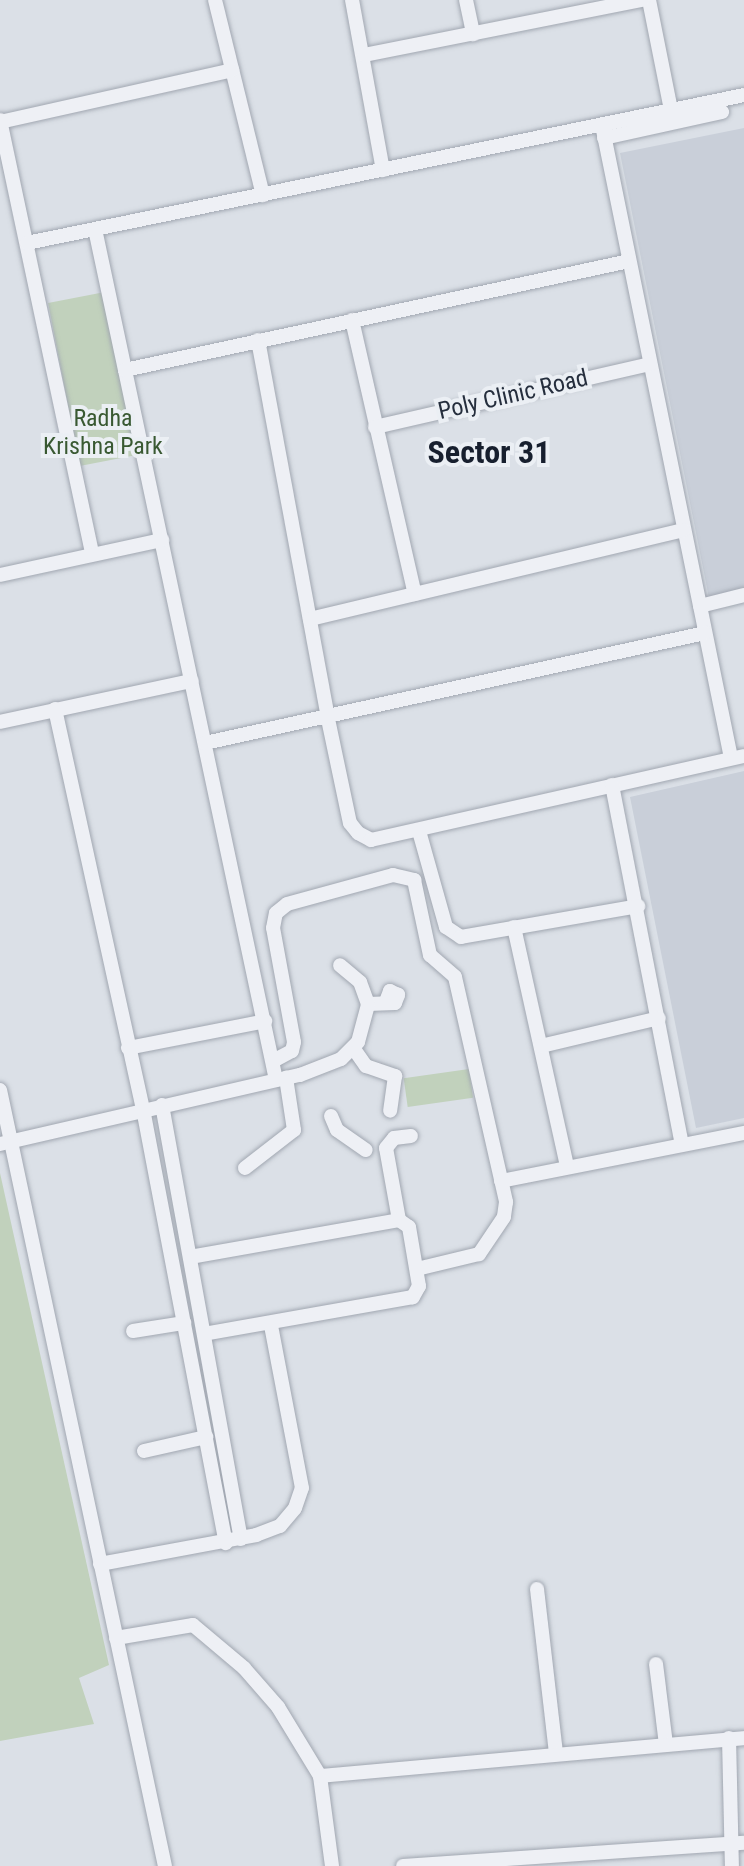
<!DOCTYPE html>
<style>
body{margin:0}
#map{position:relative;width:744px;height:1866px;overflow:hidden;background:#dbe0e7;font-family:"Roboto Condensed",sans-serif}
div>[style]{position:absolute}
.built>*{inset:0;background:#c9cfd9}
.green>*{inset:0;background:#c1d1bc;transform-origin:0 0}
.roads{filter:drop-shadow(0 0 2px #a1a7b1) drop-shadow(0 0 2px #a1a7b1)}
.street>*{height:14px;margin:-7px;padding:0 7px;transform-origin:7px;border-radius:7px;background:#eef0f5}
span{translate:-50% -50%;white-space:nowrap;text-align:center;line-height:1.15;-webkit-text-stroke:8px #ebeff4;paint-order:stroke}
.street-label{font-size:24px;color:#252e3d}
.park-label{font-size:24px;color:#395932}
.district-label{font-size:32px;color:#171f2e;font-weight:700}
</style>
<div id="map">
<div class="built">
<div style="clip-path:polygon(744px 128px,744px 591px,709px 598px,620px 153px)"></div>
<div style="clip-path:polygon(744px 771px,744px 1118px,696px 1128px,630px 797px)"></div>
</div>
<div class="green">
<div style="left:105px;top:292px;width:166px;height:58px;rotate:79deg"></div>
<div style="left:469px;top:1069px;width:29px;height:66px;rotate:82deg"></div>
<div style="clip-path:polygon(0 1173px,109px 1665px,79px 1678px,94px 1724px,0 1741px)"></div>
</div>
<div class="roads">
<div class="street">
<div style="left:215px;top:0;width:201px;rotate:76.2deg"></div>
<div style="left:352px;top:0;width:173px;rotate:79.7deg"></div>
<div style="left:466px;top:0;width:35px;rotate:78deg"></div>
<div style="left:649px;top:0;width:112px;rotate:78.7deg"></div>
<div style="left:364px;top:55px;width:284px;rotate:-11.2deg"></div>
<div style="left:0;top:120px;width:444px;rotate:78deg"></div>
<div style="left:0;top:122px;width:238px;rotate:-12.6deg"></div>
<div style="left:602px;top:125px;width:646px;rotate:78.48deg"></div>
<div style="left:604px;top:138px;width:121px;rotate:-12.4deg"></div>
<div style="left:95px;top:229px;width:870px;rotate:77.99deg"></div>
<div style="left:27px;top:243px;width:732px;rotate:-11.66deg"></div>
<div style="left:352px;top:320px;width:281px;rotate:77.1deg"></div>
<div style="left:258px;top:340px;width:385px;rotate:79.5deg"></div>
<div style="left:328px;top:719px;width:106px;rotate:78.1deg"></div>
<div style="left:350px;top:823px;width:13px;rotate:51deg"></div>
<div style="left:358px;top:833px;width:15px;rotate:28deg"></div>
<div style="left:371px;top:840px;width:382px;rotate:-12.7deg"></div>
<div style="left:125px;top:370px;width:516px;rotate:-12.2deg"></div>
<div style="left:375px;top:427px;width:282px;rotate:-12.9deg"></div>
<div style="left:0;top:575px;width:166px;rotate:-12.2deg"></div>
<div style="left:700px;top:606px;width:45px;rotate:-14deg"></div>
<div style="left:310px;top:619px;width:384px;rotate:-13.4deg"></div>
<div style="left:55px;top:709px;width:410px;rotate:77.6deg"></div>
<div style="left:143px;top:1109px;width:442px;rotate:79.2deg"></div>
<div style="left:0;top:722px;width:196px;rotate:-12.1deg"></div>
<div style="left:205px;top:743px;width:512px;rotate:-12.41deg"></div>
<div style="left:612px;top:785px;width:366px;rotate:79deg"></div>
<div style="left:419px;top:831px;width:100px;rotate:74.3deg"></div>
<div style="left:446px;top:927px;width:18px;rotate:34deg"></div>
<div style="left:461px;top:937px;width:180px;rotate:-9.9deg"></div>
<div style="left:514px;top:927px;width:245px;rotate:77.5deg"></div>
<div style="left:368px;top:1004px;width:27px;rotate:-2deg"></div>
<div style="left:395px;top:1003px;width:9px;rotate:-69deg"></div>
<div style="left:398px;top:995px;width:9px;rotate:-153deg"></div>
<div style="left:390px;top:991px;width:9px;rotate:111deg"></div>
<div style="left:541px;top:1046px;width:121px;rotate:-13.3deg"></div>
<div style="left:128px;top:1048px;width:140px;rotate:-11.1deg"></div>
<div style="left:354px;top:1049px;width:21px;rotate:55deg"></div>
<div style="left:366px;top:1066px;width:31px;rotate:19deg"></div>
<div style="left:395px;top:1076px;width:35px;rotate:98deg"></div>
<div style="left:273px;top:1061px;width:21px;rotate:-28deg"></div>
<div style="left:292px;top:1051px;width:9px;rotate:-77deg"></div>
<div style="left:294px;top:1042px;width:116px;rotate:-100.4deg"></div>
<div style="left:273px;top:928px;width:15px;rotate:-79deg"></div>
<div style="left:276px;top:913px;width:14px;rotate:-39deg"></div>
<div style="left:287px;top:904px;width:110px;rotate:-15.3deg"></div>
<div style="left:393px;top:875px;width:22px;rotate:13deg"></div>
<div style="left:414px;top:880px;width:77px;rotate:78deg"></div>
<div style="left:430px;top:955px;width:33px;rotate:41deg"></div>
<div style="left:455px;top:977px;width:231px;rotate:77.2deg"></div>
<div style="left:506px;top:1202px;width:15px;rotate:98deg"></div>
<div style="left:504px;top:1217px;width:45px;rotate:124deg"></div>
<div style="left:479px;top:1254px;width:64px;rotate:166.4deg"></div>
<div style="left:0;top:1090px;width:793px;rotate:78deg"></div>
<div style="left:162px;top:1105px;width:441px;rotate:79.7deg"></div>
<div style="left:331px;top:1116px;width:15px;rotate:67deg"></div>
<div style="left:337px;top:1130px;width:35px;rotate:35deg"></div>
<div style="left:0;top:1144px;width:308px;rotate:-13deg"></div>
<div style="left:300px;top:1075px;width:44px;rotate:-21.3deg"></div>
<div style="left:341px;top:1059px;width:24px;rotate:-45deg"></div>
<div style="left:358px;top:1042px;width:39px;rotate:-75deg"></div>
<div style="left:368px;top:1004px;width:23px;rotate:-110deg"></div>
<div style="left:360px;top:982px;width:26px;rotate:-140deg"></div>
<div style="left:245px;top:1168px;width:62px;rotate:-37.8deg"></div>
<div style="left:294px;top:1130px;width:53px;rotate:-98.7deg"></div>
<div style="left:501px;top:1181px;width:248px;rotate:-11.2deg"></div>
<div style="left:399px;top:1220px;width:73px;rotate:-100.2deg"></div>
<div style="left:386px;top:1148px;width:13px;rotate:-51deg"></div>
<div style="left:394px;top:1138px;width:17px;rotate:-7deg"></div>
<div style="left:190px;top:1257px;width:212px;rotate:-10deg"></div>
<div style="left:399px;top:1220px;width:12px;rotate:35deg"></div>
<div style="left:409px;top:1227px;width:60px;rotate:80.4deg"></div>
<div style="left:419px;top:1286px;width:13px;rotate:119deg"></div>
<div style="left:413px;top:1297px;width:212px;rotate:170deg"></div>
<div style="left:133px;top:1331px;width:52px;rotate:-8.9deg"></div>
<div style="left:144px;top:1451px;width:64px;rotate:-12.7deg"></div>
<div style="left:100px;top:1564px;width:159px;rotate:-10.5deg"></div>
<div style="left:256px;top:1535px;width:26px;rotate:-21deg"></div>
<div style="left:280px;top:1526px;width:23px;rotate:-50deg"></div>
<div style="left:295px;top:1508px;width:21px;rotate:-71deg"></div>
<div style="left:302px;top:1488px;width:166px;rotate:-100.8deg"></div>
<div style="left:537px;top:1589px;width:166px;rotate:83.4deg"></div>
<div style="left:116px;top:1638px;width:78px;rotate:-9.6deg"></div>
<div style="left:193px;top:1625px;width:67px;rotate:40.1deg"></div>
<div style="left:244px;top:1668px;width:52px;rotate:48.9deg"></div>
<div style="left:278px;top:1707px;width:81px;rotate:58.7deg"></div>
<div style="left:320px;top:1776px;width:91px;rotate:82.4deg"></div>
<div style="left:656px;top:1664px;width:81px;rotate:82.9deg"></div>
<div style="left:729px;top:1738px;width:128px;rotate:88.7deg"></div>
<div style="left:320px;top:1776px;width:426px;rotate:-5.1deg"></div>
<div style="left:403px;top:1866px;width:342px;rotate:-3.9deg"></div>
</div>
</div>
<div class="street-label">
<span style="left:513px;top:395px;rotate:-13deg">Poly Clinic Road</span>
</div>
<div class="park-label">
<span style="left:103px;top:433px">Radha<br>Krishna Park</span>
</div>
<div class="district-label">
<span style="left:489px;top:452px">Sector 31</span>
</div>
</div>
